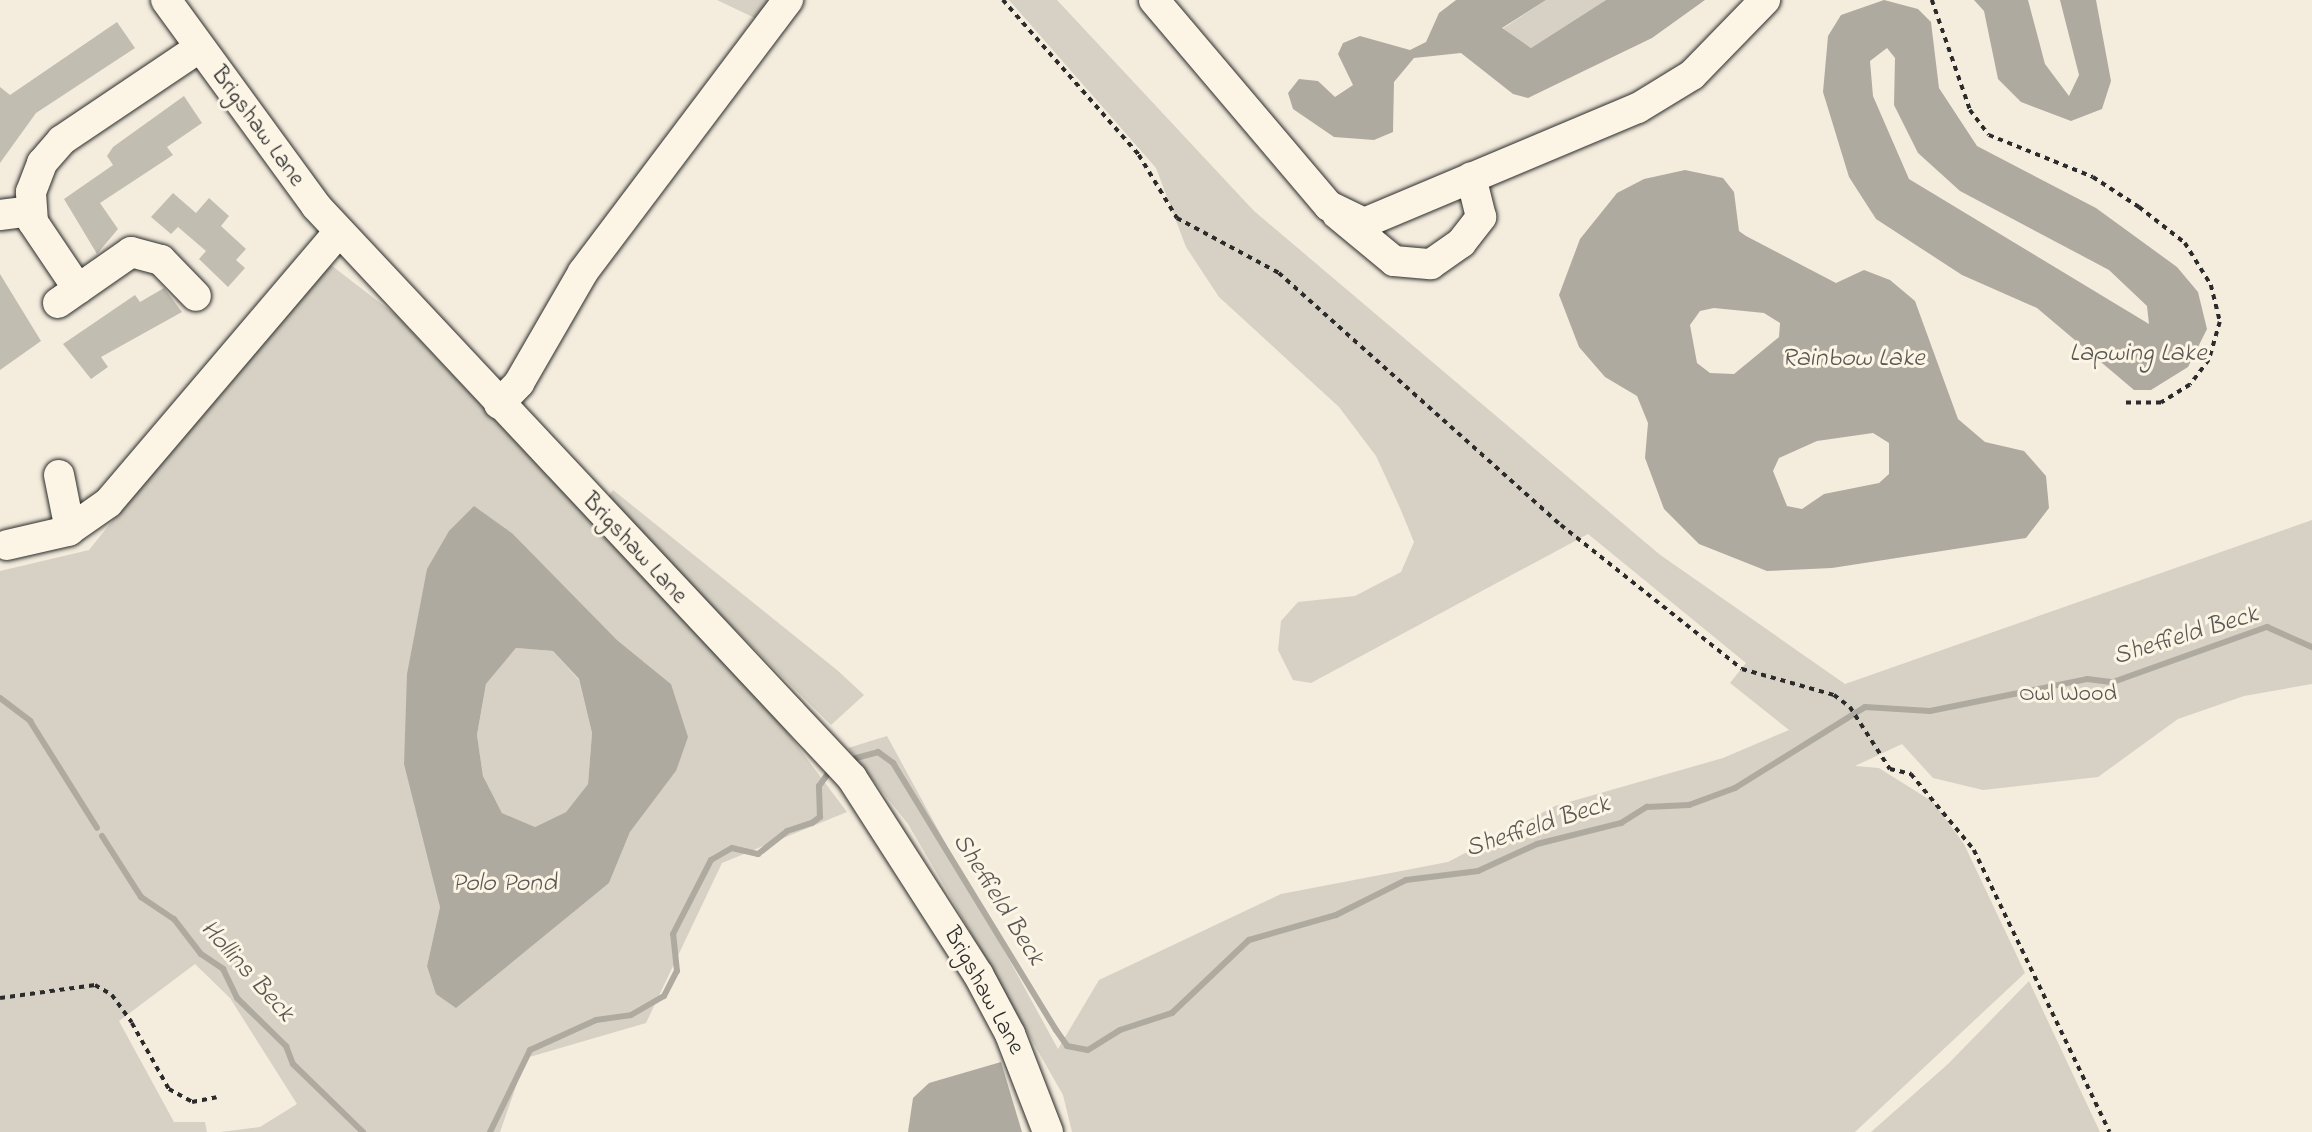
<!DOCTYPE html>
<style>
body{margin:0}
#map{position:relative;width:2312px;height:1132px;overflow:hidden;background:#f4edde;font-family:"Indie Flower",sans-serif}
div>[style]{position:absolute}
.green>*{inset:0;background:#d6d1c4}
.water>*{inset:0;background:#afaaa0}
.stream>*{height:6px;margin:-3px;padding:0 3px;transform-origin:3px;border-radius:3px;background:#afaaa0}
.building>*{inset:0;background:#c2bdb1}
.path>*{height:3.5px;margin-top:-1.75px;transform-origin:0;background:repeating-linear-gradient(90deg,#2b2b2b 0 5px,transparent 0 10px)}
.roads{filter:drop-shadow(0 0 2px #2b2b2b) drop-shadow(0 0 2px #2b2b2b)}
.minor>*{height:30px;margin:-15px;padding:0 15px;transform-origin:15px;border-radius:15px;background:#fcf5e5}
span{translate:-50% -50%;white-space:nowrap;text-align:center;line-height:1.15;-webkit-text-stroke:6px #fcf5e5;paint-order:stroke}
.street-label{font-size:24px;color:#2b2b2b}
.park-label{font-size:24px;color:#565451}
.water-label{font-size:26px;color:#595754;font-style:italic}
</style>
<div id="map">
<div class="green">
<div style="clip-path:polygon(717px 0,773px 0,759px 20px)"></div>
<div style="clip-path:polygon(1009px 0,1057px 0,1254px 211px,1659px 554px,1845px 684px,2312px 520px,2312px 684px,2244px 696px,2178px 719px,2098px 777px,1983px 790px,1933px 778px,1902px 744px,1855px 766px,1879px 768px,1933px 802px,1964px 844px,2025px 973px,1855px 1132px,1072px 1132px,1063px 1095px,942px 882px,908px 824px,848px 748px,887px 736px,1058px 1049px,1099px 980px,1281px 894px,1448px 862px,1555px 806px,1723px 758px,1789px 730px,1730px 683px,1746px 663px,1588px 534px,1311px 683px,1293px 680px,1278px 650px,1281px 621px,1298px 602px,1355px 596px,1401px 572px,1414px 542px,1400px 508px,1376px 456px,1339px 407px,1219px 297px,1186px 247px,1156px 168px)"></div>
<div style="clip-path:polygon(1546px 0,1606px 0,1531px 48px,1502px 29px)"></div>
<div style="clip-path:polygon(evenodd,323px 259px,396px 315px,774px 715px,847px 812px,722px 863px,646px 1023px,526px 1058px,500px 1132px,220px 1132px,260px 1127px,297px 1104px,230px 998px,195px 964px,119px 1021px,174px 1122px,205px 1122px,207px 1132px,0 1132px,0 571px,89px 550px,323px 259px,513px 534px,617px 640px,671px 684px,676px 771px,630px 832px,609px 883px,563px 919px,427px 966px,440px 907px,432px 856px,513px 534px)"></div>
<div style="clip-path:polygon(613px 490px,837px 670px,864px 695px,831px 725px,648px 543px,608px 497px)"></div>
<div style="clip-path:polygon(516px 648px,553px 651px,579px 680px,592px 733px,588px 784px,566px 812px,535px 827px,502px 813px,483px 776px,477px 735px,486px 684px)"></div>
<div style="clip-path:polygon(2029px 981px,2100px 1132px,1871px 1132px,1948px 1064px)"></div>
</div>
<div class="water">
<div style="clip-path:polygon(1456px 0,1546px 0,1502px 28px,1531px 48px,1606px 0,1705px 0,1652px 38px,1528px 98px,1513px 94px,1461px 53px,1414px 58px,1394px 82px,1393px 132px,1374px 140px,1334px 137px,1293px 109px,1288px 93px,1299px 79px,1318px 81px,1335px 97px,1353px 85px,1338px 54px,1343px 43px,1360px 36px,1410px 50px,1426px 42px,1439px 13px)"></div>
<div style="clip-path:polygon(evenodd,1884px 0,1918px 9px,1931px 22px,1939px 88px,1977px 146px,2096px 208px,2177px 267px,2198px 292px,2207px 329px,2188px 367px,2151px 390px,2134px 390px,2037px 308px,1962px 275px,1876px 219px,1849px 177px,1823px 92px,1828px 36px,1841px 15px,1884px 0,1887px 48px,1895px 58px,1894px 105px,1918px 153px,1960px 191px,2109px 270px,2147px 306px,2149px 324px,1909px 179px,1873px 96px,1870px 61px,1887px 48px)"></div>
<div style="clip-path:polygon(1974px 0,2028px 0,2045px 64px,2069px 96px,2079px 75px,2060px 0,2096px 0,2111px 81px,2102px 109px,2071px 121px,2021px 102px,1998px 79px,1984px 11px)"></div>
<div style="clip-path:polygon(evenodd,1685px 170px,1723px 178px,1734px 192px,1739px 231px,1746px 236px,1836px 283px,1864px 270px,1890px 280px,1915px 301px,1958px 419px,1985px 442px,2024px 451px,2046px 476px,2049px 508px,2026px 538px,1832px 568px,1767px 571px,1699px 544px,1664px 509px,1645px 458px,1648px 423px,1637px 396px,1605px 377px,1579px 347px,1559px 295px,1580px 239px,1617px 193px,1644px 179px,1685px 170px,1714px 308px,1764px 313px,1780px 323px,1779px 337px,1734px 374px,1710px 373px,1697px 363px,1690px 325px,1700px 311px,1714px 308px,1685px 170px,1873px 433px,1889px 443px,1889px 474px,1879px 483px,1824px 494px,1802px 509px,1787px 506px,1773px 471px,1779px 458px,1817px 441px,1873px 433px)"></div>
<div style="clip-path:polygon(evenodd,474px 506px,513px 534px,617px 640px,671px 684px,688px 737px,676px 771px,630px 832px,609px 883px,456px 1008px,436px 994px,427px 966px,440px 907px,404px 764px,407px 674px,427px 569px,449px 531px,474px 506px,516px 648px,553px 651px,579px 679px,592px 733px,588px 784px,566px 812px,535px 827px,502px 813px,483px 776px,477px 735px,486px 684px,516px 648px)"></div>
<div style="clip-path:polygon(1001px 1062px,1022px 1132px,908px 1132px,913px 1098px,929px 1083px)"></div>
</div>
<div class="stream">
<div style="left:0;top:698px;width:38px;rotate:37deg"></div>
<div style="left:30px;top:721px;width:126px;rotate:57.9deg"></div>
<div style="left:856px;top:758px;width:23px;rotate:-15deg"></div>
<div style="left:878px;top:752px;width:19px;rotate:36deg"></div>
<div style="left:893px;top:763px;width:313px;rotate:58.6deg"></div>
<div style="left:1056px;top:1030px;width:19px;rotate:55deg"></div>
<div style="left:1067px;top:1046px;width:21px;rotate:11deg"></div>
<div style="left:1088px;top:1050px;width:38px;rotate:-32deg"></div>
<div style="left:1120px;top:1030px;width:55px;rotate:-18.1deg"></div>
<div style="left:1172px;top:1013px;width:106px;rotate:-43.5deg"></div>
<div style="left:1249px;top:940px;width:91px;rotate:-16deg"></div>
<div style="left:1336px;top:915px;width:78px;rotate:-26.6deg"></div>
<div style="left:1406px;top:880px;width:73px;rotate:-7.1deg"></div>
<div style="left:1478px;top:871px;width:65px;rotate:-24.6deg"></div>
<div style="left:1537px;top:844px;width:87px;rotate:-14deg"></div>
<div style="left:1621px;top:823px;width:31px;rotate:-32deg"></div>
<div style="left:1647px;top:807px;width:42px;rotate:-2.7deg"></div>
<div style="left:1689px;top:805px;width:49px;rotate:-20.3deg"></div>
<div style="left:1735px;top:788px;width:153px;rotate:-31.9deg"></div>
<div style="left:1865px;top:707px;width:65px;rotate:3.5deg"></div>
<div style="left:1930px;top:711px;width:160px;rotate:-11.5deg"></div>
<div style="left:2087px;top:679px;width:26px;rotate:7deg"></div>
<div style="left:2113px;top:682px;width:164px;rotate:-19.7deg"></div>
<div style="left:2267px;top:627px;width:49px;rotate:24deg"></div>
<div style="left:102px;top:836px;width:72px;rotate:57.4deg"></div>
<div style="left:141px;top:897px;width:40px;rotate:34deg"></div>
<div style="left:174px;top:919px;width:44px;rotate:52.4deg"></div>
<div style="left:201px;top:954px;width:27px;rotate:34deg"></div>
<div style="left:223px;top:969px;width:32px;rotate:64deg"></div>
<div style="left:237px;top:998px;width:69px;rotate:44.4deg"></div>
<div style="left:286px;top:1046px;width:19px;rotate:69deg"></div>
<div style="left:293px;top:1064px;width:98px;rotate:44.2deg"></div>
<div style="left:490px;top:1132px;width:91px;rotate:-64deg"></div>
<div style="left:530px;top:1050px;width:72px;rotate:-24.4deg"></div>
<div style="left:596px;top:1020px;width:35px;rotate:-8deg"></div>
<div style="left:631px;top:1015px;width:38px;rotate:-30deg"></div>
<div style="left:664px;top:996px;width:28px;rotate:-63deg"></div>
<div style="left:677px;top:971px;width:37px;rotate:-96deg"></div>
<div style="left:673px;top:934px;width:83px;rotate:-62.8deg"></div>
<div style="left:711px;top:860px;width:24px;rotate:-30deg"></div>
<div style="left:732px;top:848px;width:27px;rotate:13deg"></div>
<div style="left:758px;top:854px;width:37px;rotate:-38deg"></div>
<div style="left:787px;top:831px;width:26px;rotate:-18deg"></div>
<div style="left:812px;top:823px;width:10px;rotate:-37deg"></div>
<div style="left:820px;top:817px;width:31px;rotate:-92deg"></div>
<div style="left:819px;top:786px;width:19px;rotate:-54deg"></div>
</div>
<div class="building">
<div style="clip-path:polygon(117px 22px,135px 48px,36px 113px,0 163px,0 87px,10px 95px)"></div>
<div style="clip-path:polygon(184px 96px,202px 123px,167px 147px,173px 155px,100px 203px,118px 229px,97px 254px,64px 199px,113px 165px,107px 156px,113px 147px)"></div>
<div style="clip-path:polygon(173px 193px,196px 213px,209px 198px,229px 216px,221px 226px,246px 249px,236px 260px,245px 268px,228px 287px,199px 259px,206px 251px,178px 227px,171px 234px,151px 217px)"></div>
<div style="clip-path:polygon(0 274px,41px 341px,0 370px)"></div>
<div style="clip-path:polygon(164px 288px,182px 312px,101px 357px,108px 367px,91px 379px,63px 344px,135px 295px,140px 302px)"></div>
</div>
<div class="path">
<div style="left:1003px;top:0;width:206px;rotate:48.7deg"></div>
<div style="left:1139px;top:155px;width:74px;rotate:58.9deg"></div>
<div style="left:1177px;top:218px;width:116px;rotate:28.3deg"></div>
<div style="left:1279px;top:273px;width:378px;rotate:41.8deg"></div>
<div style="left:1561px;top:525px;width:231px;rotate:38.5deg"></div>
<div style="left:1742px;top:669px;width:96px;rotate:15.8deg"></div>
<div style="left:1834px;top:695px;width:20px;rotate:37deg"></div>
<div style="left:1850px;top:707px;width:74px;rotate:57.2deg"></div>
<div style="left:1890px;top:769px;width:22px;rotate:13deg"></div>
<div style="left:1911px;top:774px;width:99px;rotate:50.3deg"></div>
<div style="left:1974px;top:850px;width:313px;rotate:64.3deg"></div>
<div style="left:1932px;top:0;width:116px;rotate:70.9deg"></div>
<div style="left:1970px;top:110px;width:31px;rotate:53deg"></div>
<div style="left:1989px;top:135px;width:112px;rotate:22deg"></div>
<div style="left:2093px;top:177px;width:55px;rotate:33.1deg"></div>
<div style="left:2139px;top:207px;width:58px;rotate:38deg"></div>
<div style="left:2185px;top:243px;width:49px;rotate:58.2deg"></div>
<div style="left:2211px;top:285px;width:38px;rotate:76deg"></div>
<div style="left:2220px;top:322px;width:40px;rotate:106deg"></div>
<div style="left:2209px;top:360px;width:31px;rotate:127deg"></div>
<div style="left:2190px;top:385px;width:34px;rotate:148deg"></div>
<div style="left:2161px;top:403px;width:36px;rotate:180deg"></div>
<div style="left:0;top:998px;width:96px;rotate:-7.8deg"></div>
<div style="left:95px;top:985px;width:20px;rotate:30deg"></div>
<div style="left:112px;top:995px;width:34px;rotate:54deg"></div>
<div style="left:132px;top:1023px;width:76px;rotate:60.7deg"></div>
<div style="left:169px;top:1089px;width:26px;rotate:29deg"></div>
<div style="left:192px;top:1102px;width:25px;rotate:-11deg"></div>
</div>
<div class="roads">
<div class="minor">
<div style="left:166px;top:0;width:255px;rotate:53.9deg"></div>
<div style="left:316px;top:206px;width:784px;rotate:46.86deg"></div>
<div style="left:852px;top:778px;width:233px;rotate:57.3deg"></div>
<div style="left:978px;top:974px;width:68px;rotate:61.9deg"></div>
<div style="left:1010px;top:1034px;width:105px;rotate:68.8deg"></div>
<div style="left:1154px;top:0;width:270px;rotate:49.7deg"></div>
<div style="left:1329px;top:206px;width:39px;rotate:26deg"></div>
<div style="left:1364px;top:223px;width:297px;rotate:-22.8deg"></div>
<div style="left:1638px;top:108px;width:63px;rotate:-31.4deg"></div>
<div style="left:1692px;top:75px;width:105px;rotate:-45.8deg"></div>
<div style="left:1337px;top:214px;width:74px;rotate:39.5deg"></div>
<div style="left:1394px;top:261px;width:37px;rotate:5deg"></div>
<div style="left:1431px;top:264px;width:37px;rotate:-35deg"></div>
<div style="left:1461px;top:243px;width:33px;rotate:-52deg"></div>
<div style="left:1481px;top:217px;width:41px;rotate:-104deg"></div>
<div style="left:0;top:215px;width:31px;rotate:-7deg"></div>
<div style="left:78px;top:289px;width:81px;rotate:-123.9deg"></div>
<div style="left:33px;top:222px;width:30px;rotate:-94deg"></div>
<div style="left:31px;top:192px;width:31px;rotate:-69deg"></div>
<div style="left:42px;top:163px;width:30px;rotate:-49deg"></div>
<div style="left:62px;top:140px;width:165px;rotate:-33.9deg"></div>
<div style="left:58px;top:303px;width:89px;rotate:-34.9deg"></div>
<div style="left:131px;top:252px;width:31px;rotate:15deg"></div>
<div style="left:161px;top:260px;width:50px;rotate:45.8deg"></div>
<div style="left:499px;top:404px;width:29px;rotate:-46deg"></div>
<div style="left:519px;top:383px;width:128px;rotate:-60deg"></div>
<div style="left:583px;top:272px;width:341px;rotate:-53deg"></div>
<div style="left:59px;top:475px;width:56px;rotate:78.7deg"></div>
<div style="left:7px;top:545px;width:63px;rotate:-12.9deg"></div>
<div style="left:68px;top:531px;width:49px;rotate:-35deg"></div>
<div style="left:108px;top:503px;width:356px;rotate:-49.6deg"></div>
</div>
</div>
<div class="street-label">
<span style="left:257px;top:127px;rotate:54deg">Brigshaw Lane</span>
<span style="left:634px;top:549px;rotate:47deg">Brigshaw Lane</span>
<span style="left:983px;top:991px;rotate:61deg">Brigshaw Lane</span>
</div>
<div class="park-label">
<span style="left:2068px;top:695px">Owl Wood</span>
</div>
<div class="water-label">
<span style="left:2138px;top:355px">Lapwing Lake</span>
<span style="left:1853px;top:360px">Rainbow Lake</span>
<span style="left:2186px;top:637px;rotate:-17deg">Sheffield Beck</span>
<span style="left:1538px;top:828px;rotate:-18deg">Sheffield Beck</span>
<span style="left:504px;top:885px">Polo Pond</span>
<span style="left:997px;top:900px;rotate:58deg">Sheffield Beck</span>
<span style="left:246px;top:972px;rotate:48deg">Hollins Beck</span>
</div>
</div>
